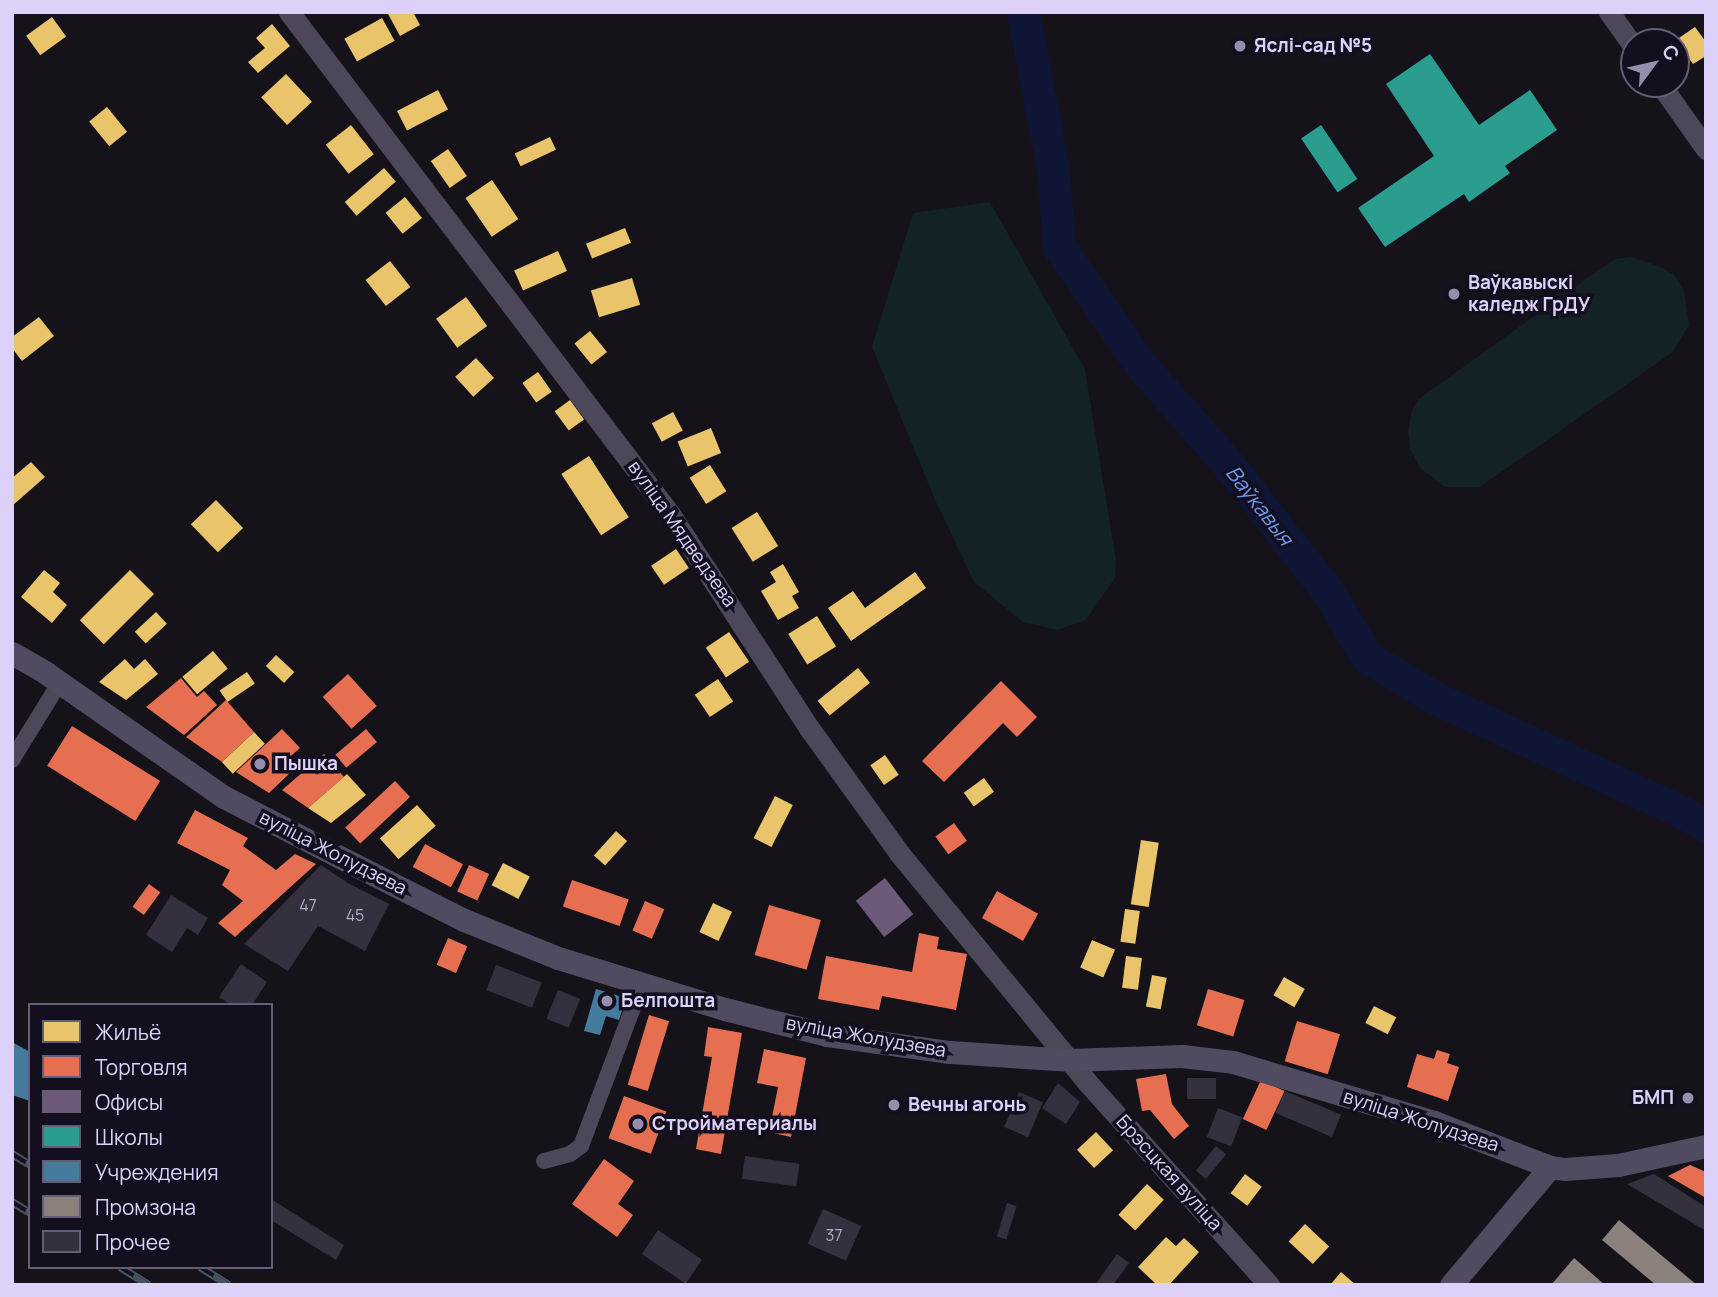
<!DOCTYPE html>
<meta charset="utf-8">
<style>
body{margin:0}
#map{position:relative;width:1718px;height:1297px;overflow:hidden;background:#15121a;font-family:Manrope,sans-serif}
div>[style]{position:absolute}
.green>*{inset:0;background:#122225}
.homes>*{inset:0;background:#e9c46a;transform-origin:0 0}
.shops>*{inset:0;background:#e76f51;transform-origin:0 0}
.offices>*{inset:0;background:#6d597a;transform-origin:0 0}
.schools>*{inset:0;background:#2a9d8f;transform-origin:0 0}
.public>*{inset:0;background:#457b9d}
.industry>*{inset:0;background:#8a817c}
.river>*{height:33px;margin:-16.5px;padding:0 16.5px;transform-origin:16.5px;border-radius:16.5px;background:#0f1635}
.building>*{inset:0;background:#35303d;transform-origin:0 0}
.minor>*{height:16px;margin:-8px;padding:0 8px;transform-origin:8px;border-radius:8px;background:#4c485a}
.tertiary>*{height:21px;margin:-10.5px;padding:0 10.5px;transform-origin:10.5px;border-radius:10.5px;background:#4c485a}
.secondary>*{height:23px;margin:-11.5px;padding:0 11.5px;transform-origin:11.5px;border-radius:11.5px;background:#504b60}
.rail>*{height:8px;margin-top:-4px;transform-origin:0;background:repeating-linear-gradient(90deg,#140f1e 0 16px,#465363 0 32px);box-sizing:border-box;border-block:2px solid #465363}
.dots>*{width:19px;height:19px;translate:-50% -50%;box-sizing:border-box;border:4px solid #140f1e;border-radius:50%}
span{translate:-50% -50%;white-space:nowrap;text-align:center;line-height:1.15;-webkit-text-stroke:7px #140f1e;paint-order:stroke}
.number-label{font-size:16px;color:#b3a9cb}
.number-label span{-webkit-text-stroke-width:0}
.poi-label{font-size:19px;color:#ddd1fa;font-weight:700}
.left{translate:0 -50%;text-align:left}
.right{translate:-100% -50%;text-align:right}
.street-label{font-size:19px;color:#ddd1fa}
.water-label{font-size:21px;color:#6a99ef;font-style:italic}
.frame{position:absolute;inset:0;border:14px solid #ddd1fa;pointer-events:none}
.legend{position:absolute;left:28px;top:1003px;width:245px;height:266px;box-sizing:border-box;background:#140f1e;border:2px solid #645d76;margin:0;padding:9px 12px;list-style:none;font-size:21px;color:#ddd1fa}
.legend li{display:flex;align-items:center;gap:14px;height:35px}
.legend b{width:35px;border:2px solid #645d76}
.north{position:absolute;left:1620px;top:28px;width:70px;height:70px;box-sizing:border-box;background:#140f1e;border:2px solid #645d76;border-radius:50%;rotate:57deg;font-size:19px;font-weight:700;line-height:28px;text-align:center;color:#ddd1fa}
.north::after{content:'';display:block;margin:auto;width:24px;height:32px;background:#978eac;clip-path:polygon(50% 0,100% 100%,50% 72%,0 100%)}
</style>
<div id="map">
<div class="green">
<div style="clip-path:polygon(990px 202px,1085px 369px,1116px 561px,1115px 578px,1086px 620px,1058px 630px,1023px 622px,974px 582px,936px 502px,872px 347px,913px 213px)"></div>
<div style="clip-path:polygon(1632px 257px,1663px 268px,1675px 276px,1684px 290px,1689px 325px,1673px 352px,1480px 487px,1445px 487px,1420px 468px,1410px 449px,1408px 430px,1412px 410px,1420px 398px,1614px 259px)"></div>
</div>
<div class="homes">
<div style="clip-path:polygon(387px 12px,413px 12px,420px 25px,400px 36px)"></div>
<div style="left:52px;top:17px;width:24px;height:32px;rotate:54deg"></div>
<div style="left:382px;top:18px;width:26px;height:43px;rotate:61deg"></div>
<div style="clip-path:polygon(272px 24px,290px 46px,258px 73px,248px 62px,265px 48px,256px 38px)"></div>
<div style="clip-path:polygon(1695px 27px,1706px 42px,1706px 56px,1693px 64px,1676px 40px)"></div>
<div style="left:286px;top:74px;width:38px;height:34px;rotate:47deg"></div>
<div style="left:438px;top:90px;width:22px;height:46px;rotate:63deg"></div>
<div style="left:107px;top:107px;width:32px;height:23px;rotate:51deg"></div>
<div style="left:351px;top:125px;width:37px;height:32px;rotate:52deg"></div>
<div style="left:550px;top:137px;width:14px;height:39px;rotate:65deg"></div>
<div style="left:448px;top:149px;width:33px;height:21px;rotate:55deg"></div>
<div style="left:384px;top:168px;width:18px;height:52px;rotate:49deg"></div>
<div style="left:492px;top:180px;width:47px;height:32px;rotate:56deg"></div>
<div style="left:405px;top:197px;width:27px;height:25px;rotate:51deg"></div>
<div style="left:625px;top:228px;width:16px;height:42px;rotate:68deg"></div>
<div style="left:558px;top:251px;width:22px;height:48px;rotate:66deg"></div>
<div style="left:390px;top:261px;width:33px;height:31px;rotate:52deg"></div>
<div style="left:632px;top:278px;width:28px;height:43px;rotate:73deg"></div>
<div style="left:466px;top:297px;width:36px;height:37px;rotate:54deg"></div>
<div style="clip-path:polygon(39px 317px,54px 336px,22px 361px,12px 348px,12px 337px)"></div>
<div style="left:590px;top:331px;width:27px;height:20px;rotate:51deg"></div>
<div style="left:476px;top:358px;width:27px;height:28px;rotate:48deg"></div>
<div style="left:538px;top:372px;width:24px;height:19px;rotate:55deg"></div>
<div style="left:570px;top:400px;width:24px;height:19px;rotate:54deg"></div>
<div style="left:673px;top:412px;width:21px;height:24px;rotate:62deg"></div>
<div style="left:711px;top:428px;width:27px;height:36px;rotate:68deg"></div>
<div style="left:589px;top:456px;width:73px;height:33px;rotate:57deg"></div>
<div style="clip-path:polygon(31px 462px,45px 477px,12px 506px,12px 478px)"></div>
<div style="left:710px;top:465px;width:31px;height:24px;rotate:58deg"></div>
<div style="left:216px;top:500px;width:39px;height:35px;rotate:46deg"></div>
<div style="left:757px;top:512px;width:40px;height:30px;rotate:58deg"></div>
<div style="left:676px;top:549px;width:23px;height:30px;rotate:56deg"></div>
<div style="clip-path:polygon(783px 564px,799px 592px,792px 596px,799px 608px,778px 620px,761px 591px,776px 582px,770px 572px)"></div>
<div style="clip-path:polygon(44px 570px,60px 583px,53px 592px,67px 605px,52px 623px,21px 597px)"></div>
<div style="left:130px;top:570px;width:34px;height:71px;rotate:45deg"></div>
<div style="clip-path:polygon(915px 572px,926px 588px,851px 641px,828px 608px,853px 591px,865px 608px)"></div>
<div style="left:156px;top:612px;width:16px;height:29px;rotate:47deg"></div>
<div style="left:817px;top:616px;width:36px;height:34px;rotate:58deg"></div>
<div style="left:729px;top:632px;width:36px;height:28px;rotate:56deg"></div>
<div style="left:213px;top:651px;width:23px;height:40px;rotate:50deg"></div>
<div style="left:276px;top:655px;width:25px;height:15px;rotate:43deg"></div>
<div style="clip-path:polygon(125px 659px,134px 669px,145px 659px,158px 674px,126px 700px,99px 682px)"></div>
<div style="left:858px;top:668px;width:19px;height:52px;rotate:51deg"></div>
<div style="left:247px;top:672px;width:14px;height:33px;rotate:56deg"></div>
<div style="left:718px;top:679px;width:27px;height:28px;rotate:56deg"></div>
<div style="left:254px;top:732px;width:16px;height:44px;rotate:47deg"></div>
<div style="left:885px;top:755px;width:24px;height:18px;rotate:55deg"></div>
<div style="clip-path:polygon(347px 774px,366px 795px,331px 823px,308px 808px)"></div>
<div style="left:984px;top:778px;width:17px;height:25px;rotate:54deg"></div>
<div style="left:775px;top:796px;width:20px;height:47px;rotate:27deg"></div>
<div style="left:417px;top:805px;width:28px;height:50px;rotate:48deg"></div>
<div style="left:616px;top:831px;width:15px;height:33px;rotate:42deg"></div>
<div style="left:1141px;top:840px;width:18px;height:65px;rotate:9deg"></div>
<div style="left:503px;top:863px;width:30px;height:25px;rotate:27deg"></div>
<div style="left:713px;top:903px;width:21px;height:32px;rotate:25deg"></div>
<div style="left:1125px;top:909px;width:15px;height:33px;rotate:8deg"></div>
<div style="left:1092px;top:940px;width:25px;height:30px;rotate:23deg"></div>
<div style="left:1126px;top:956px;width:16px;height:32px;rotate:7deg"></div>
<div style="left:1152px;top:975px;width:15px;height:32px;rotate:11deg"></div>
<div style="left:1284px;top:977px;width:24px;height:21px;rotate:30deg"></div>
<div style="left:1374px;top:1006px;width:25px;height:19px;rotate:27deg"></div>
<div style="left:1096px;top:1132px;width:25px;height:26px;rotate:47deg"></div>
<div style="left:1245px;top:1174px;width:21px;height:24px;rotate:37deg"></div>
<div style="left:1147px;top:1184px;width:23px;height:42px;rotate:43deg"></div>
<div style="left:1305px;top:1224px;width:33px;height:24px;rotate:43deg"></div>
<div style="clip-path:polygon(1166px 1237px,1176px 1246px,1184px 1238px,1199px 1252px,1169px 1285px,1157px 1285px,1138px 1267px)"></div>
<div style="clip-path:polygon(1341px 1272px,1356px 1285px,1330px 1285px)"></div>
</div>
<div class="shops">
<div style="left:348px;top:674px;width:43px;height:34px;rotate:48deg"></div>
<div style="clip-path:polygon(181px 678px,197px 697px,204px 691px,217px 705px,184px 735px,146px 707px)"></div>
<div style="clip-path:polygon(1001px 681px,1037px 717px,1017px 737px,1003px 723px,944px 782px,922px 761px)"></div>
<div style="clip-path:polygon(226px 700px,254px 732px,222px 762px,186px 737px)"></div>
<div style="left:72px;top:726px;width:104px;height:47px;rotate:32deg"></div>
<div style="clip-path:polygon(282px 729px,300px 748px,283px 763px,291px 772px,269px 793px,236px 772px)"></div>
<div style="left:366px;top:729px;width:17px;height:40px;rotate:50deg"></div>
<div style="clip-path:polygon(324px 754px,344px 777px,308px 808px,282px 790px)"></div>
<div style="left:395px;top:781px;width:22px;height:68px;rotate:47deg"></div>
<div style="clip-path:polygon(195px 810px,248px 838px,243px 846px,276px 870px,295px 854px,316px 864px,235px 937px,218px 923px,243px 901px,222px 885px,230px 870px,177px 843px)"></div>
<div style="left:954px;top:823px;width:22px;height:23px;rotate:54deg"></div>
<div style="left:425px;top:844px;width:43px;height:26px;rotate:28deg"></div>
<div style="left:469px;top:865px;width:22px;height:29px;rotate:24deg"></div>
<div style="left:572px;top:880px;width:60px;height:28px;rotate:19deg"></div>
<div style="left:149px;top:884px;width:14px;height:28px;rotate:36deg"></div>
<div style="left:997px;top:891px;width:47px;height:31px;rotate:29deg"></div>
<div style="left:645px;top:901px;width:21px;height:32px;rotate:23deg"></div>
<div style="left:769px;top:905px;width:54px;height:52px;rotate:16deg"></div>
<div style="clip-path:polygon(919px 933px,939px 937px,937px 949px,967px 954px,956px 1010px,882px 996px,879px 1010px,818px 999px,826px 956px,912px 972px)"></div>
<div style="left:448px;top:938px;width:21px;height:29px;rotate:23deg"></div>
<div style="left:1208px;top:989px;width:38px;height:38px;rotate:17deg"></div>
<div style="left:649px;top:1015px;width:21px;height:73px;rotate:17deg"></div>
<div style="left:1297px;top:1021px;width:45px;height:42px;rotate:17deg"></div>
<div style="clip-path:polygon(708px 1027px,742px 1033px,721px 1154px,696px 1149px,712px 1057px,704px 1056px)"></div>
<div style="clip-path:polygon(764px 1049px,806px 1058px,791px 1137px,769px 1132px,778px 1087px,757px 1083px)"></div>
<div style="clip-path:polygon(1437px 1050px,1450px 1054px,1447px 1063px,1459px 1067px,1448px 1101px,1407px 1087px,1417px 1054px,1434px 1059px)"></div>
<div style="clip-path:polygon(1166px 1074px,1172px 1104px,1189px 1126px,1174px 1139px,1150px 1110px,1142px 1111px,1136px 1079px)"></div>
<div style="left:1261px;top:1080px;width:26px;height:43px;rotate:25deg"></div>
<div style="left:624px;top:1096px;width:45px;height:45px;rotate:20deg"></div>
<div style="clip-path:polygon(604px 1159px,634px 1181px,618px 1204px,633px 1215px,617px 1237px,572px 1204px)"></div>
<div style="clip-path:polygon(1690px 1165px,1706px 1172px,1706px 1198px,1668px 1176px)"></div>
</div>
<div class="offices">
<div style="left:885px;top:878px;width:46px;height:37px;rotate:52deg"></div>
</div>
<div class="schools">
<div style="clip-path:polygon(1430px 54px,1479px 125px,1530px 90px,1557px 130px,1505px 166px,1510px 173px,1469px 202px,1464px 194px,1385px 247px,1358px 208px,1434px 156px,1386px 84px)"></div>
<div style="left:1321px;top:125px;width:65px;height:24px;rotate:56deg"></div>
</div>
<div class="public">
<div style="clip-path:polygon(596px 989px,626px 998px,619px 1020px,606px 1016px,600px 1035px,584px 1031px)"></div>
<div style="clip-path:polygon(12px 1042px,30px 1052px,30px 1101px,12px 1095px)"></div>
</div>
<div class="industry">
<div style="clip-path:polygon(1619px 1220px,1697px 1285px,1656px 1285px,1602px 1240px)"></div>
<div style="clip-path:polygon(1574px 1258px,1605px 1285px,1551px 1285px)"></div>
</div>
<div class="river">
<div style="left:1023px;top:12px;width:160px;rotate:79.2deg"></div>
<div style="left:1053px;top:169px;width:78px;rotate:85.6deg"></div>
<div style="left:1059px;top:247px;width:142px;rotate:55.3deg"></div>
<div style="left:1140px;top:364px;width:133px;rotate:48.7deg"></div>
<div style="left:1228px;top:464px;width:162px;rotate:52deg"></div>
<div style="left:1328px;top:592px;width:77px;rotate:58.8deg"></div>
<div style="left:1368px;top:658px;width:82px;rotate:30.6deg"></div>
<div style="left:1439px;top:700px;width:268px;rotate:24.7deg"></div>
<div style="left:1682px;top:812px;width:28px;rotate:30deg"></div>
</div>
<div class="building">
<div style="clip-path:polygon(321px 865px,348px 883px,389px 904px,365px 951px,318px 926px,288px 971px,244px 944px)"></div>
<div style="clip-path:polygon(171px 895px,208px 918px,198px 935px,187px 928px,172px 952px,146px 935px)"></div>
<div style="clip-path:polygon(241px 964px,267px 982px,252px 1005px,231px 1005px,219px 997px)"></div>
<div style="left:496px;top:965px;width:49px;height:27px;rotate:21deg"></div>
<div style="left:558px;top:990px;width:24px;height:31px;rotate:22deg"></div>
<div style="left:1187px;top:1078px;width:29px;height:21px"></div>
<div style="clip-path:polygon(1058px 1083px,1080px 1102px,1066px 1124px,1042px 1108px)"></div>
<div style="left:1285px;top:1091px;width:61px;height:24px;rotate:23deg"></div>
<div style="left:1019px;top:1092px;width:26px;height:38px;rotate:23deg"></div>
<div style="left:1218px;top:1108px;width:26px;height:31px;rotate:21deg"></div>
<div style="left:1216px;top:1146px;width:13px;height:32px;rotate:39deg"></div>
<div style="left:745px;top:1156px;width:55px;height:23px;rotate:8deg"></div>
<div style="clip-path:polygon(1654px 1174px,1706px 1207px,1706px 1231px,1627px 1184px)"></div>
<div style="clip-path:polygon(271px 1199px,344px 1245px,336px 1260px,271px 1220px)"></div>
<div style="left:1007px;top:1203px;width:10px;height:35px;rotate:17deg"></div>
<div style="left:823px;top:1209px;width:42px;height:38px;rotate:24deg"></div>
<div style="left:658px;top:1230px;width:53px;height:29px;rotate:34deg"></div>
<div style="clip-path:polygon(1117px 1254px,1129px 1263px,1113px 1285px,1095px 1285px)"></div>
</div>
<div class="minor">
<div style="left:12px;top:760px;width:92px;rotate:-58.4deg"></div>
<div style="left:544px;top:1161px;width:27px;rotate:-15deg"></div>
<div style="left:570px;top:1154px;width:14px;rotate:-36deg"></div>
<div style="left:581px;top:1146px;width:173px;rotate:-69.4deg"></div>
</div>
<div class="tertiary">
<div style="left:289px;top:12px;width:630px;rotate:52.8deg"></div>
<div style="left:670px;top:514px;width:255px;rotate:57deg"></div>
<div style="left:809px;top:728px;width:154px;rotate:54.2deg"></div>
<div style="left:899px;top:853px;width:296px;rotate:50.6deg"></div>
<div style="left:1087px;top:1082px;width:273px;rotate:48.1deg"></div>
<div style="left:1609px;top:12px;width:43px;rotate:54.5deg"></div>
<div style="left:1660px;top:84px;width:80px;rotate:54.7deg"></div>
</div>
<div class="secondary">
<div style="left:12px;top:653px;width:39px;rotate:30deg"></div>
<div style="left:46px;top:673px;width:217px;rotate:34.9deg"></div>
<div style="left:224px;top:797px;width:148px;rotate:27.4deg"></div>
<div style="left:355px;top:865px;width:122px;rotate:26.8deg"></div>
<div style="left:464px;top:920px;width:101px;rotate:22deg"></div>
<div style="left:558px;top:958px;width:175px;rotate:17deg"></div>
<div style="left:725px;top:1009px;width:105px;rotate:14.3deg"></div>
<div style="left:827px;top:1035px;width:124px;rotate:7.9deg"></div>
<div style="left:950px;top:1052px;width:119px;rotate:3.8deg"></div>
<div style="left:1069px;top:1060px;width:113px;rotate:-2deg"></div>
<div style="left:1182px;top:1056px;width:51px;rotate:6.7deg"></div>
<div style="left:1233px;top:1062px;width:210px;rotate:16.6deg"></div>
<div style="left:1434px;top:1122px;width:124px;rotate:21.2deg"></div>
<div style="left:1550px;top:1167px;width:15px;rotate:8deg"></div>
<div style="left:1565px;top:1169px;width:53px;rotate:-4.3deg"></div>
<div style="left:1618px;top:1165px;width:90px;rotate:-12.2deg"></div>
<div style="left:1451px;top:1285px;width:154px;rotate:-50deg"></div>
</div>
<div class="rail">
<div style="left:12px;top:1154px;width:21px;rotate:31deg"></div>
<div style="left:12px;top:1202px;width:21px;rotate:31deg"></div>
<div style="left:120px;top:1267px;width:34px;rotate:32deg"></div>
<div style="left:200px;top:1267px;width:34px;rotate:32deg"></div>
</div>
<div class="dots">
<div style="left:1240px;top:46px;background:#978eac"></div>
<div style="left:1454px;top:294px;background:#978eac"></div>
<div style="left:260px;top:764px;background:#978eac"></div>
<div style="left:607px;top:1001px;background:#978eac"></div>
<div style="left:1688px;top:1098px;background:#978eac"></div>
<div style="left:894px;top:1105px;background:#978eac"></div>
<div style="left:638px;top:1124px;background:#978eac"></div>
</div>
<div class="number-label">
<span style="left:308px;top:905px">47</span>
<span style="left:355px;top:915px">45</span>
<span style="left:834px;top:1235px">37</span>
</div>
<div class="poi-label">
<span class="left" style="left:1254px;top:46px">Яслі-сад №5</span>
<span class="left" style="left:1468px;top:294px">Ваўкавыскі<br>каледж ГрДУ</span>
<span class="left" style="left:274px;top:764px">Пышка</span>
<span class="left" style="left:621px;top:1001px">Белпошта</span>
<span class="right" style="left:1674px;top:1098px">БМП</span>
<span class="left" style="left:908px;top:1105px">Вечны агонь</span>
<span class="left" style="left:652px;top:1124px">Стройматериалы</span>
</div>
<div class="street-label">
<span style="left:682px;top:534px;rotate:55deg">вуліца Мядведзева</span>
<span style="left:333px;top:853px;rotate:27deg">вуліца Жолудзева</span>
<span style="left:866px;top:1037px;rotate:10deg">вуліца Жолудзева</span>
<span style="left:1421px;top:1121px;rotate:18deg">вуліца Жолудзева</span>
<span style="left:1169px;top:1173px;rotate:48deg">Брэсцкая вуліца</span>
</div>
<div class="water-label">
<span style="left:1260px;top:505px;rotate:52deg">Ваўкавыя</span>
</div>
<div class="frame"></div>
<ul class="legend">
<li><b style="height:19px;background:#e9c46a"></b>Жильё</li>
<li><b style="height:19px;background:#e76f51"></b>Торговля</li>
<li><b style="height:19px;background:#6d597a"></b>Офисы</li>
<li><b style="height:19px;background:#2a9d8f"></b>Школы</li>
<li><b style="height:19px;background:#457b9d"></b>Учреждения</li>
<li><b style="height:19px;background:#8a817c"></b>Промзона</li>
<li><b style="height:19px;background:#35303d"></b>Прочее</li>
</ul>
<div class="north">С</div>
</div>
